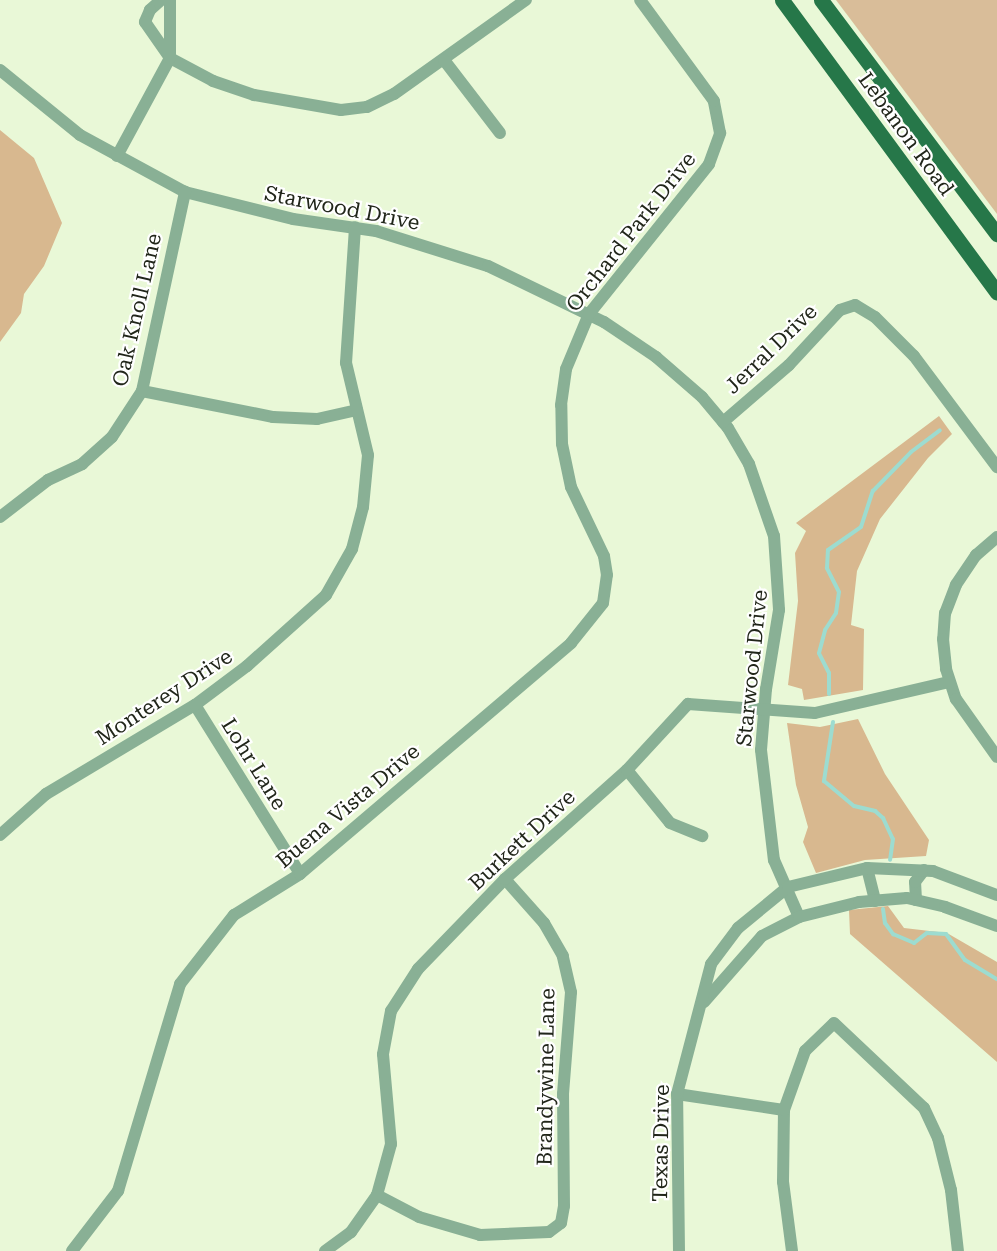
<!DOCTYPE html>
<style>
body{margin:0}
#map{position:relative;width:997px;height:1251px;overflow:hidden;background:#e9f8d7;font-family:"Roboto Serif",serif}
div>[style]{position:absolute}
.green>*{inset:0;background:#d9bd99}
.forest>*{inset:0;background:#d8b88f}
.stream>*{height:4px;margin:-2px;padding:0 2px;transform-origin:2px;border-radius:2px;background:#9ddcd0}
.minor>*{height:12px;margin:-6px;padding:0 6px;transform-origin:6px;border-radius:6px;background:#89b095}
.major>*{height:15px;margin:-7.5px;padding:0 7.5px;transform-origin:7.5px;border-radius:7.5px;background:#267749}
span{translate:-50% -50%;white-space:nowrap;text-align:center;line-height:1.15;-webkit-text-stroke:4.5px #fff;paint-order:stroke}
.street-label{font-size:21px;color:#21261a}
</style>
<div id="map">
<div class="green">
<div style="clip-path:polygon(836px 0,997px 0,997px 214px)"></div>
</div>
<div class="forest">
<div style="clip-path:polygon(0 130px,34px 158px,62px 223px,44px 266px,24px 294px,21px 313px,0 342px)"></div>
<div style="clip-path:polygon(939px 416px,952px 434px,928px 458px,880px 519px,857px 571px,851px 625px,864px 629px,863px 690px,804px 700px,802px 689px,788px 685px,798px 601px,795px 553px,806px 531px,796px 523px)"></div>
<div style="clip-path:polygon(858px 719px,885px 774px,929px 840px,926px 856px,865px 860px,816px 873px,803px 842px,808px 827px,796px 785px,787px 723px,820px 727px)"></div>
<div style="clip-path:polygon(888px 906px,904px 928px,947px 933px,997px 962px,997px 1062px,850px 934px,849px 910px)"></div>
</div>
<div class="stream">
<div style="left:829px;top:694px;width:21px;rotate:-90deg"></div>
<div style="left:829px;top:673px;width:22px;rotate:-117deg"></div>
<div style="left:819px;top:653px;width:24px;rotate:-75deg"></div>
<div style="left:825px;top:630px;width:20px;rotate:-57deg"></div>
<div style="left:836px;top:613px;width:21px;rotate:-82deg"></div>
<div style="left:839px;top:592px;width:27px;rotate:-117deg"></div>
<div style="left:827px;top:568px;width:18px;rotate:-87deg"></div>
<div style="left:828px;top:550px;width:40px;rotate:-34.9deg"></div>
<div style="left:861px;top:527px;width:38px;rotate:-72deg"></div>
<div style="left:873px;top:491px;width:54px;rotate:-45.7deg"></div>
<div style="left:911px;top:452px;width:36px;rotate:-37deg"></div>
<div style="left:833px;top:722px;width:60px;rotate:98.7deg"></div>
<div style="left:824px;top:781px;width:39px;rotate:40deg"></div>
<div style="left:854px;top:806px;width:22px;rotate:13deg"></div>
<div style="left:875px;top:811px;width:11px;rotate:41deg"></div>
<div style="left:883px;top:818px;width:23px;rotate:65deg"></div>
<div style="left:893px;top:839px;width:21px;rotate:98deg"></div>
<div style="left:883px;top:909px;width:14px;rotate:82deg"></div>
<div style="left:885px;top:923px;width:14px;rotate:54deg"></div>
<div style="left:893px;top:934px;width:23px;rotate:23deg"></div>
<div style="left:914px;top:943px;width:16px;rotate:-38deg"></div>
<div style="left:927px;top:933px;width:19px;rotate:3deg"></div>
<div style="left:946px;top:934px;width:32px;rotate:54deg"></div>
<div style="left:965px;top:960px;width:37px;rotate:31deg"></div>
</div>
<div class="minor">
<div style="left:161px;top:0;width:15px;rotate:138deg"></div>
<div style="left:150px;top:10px;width:13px;rotate:113deg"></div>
<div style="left:145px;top:22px;width:44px;rotate:55.2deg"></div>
<div style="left:170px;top:58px;width:49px;rotate:28.1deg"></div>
<div style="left:213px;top:81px;width:43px;rotate:18.9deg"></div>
<div style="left:254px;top:95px;width:88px;rotate:9.8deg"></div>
<div style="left:341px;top:110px;width:26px;rotate:-7deg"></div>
<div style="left:367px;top:107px;width:30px;rotate:-26deg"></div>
<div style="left:394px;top:94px;width:162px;rotate:-35.5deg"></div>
<div style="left:444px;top:60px;width:92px;rotate:52.5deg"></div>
<div style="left:0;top:70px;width:103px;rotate:39.1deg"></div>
<div style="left:80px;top:135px;width:119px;rotate:28.5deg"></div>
<div style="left:185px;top:192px;width:111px;rotate:14deg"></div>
<div style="left:293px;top:219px;width:84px;rotate:8.2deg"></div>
<div style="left:376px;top:231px;width:117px;rotate:17.4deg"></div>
<div style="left:488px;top:266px;width:129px;rotate:25.8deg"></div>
<div style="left:604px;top:322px;width:63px;rotate:33.9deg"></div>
<div style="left:656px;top:357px;width:61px;rotate:41deg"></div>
<div style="left:702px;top:397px;width:40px;rotate:50deg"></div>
<div style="left:728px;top:428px;width:42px;rotate:59.7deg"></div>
<div style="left:749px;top:464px;width:76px;rotate:70.9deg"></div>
<div style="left:774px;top:536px;width:74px;rotate:86.1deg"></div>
<div style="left:779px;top:610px;width:80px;rotate:99.3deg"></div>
<div style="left:766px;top:689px;width:61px;rotate:94.7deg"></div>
<div style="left:761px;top:750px;width:111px;rotate:83.3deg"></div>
<div style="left:774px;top:860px;width:62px;rotate:66.3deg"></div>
<div style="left:117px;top:156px;width:111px;rotate:-61.6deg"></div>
<div style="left:170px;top:58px;width:58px;rotate:-90deg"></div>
<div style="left:142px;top:391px;width:134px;rotate:11.2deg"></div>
<div style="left:273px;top:417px;width:44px;rotate:2.6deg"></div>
<div style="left:317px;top:419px;width:41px;rotate:-12.7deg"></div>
<div style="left:723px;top:422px;width:87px;rotate:-40.8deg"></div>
<div style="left:789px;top:365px;width:75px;rotate:-47.2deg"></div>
<div style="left:840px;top:310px;width:16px;rotate:-18deg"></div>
<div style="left:855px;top:305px;width:23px;rotate:31deg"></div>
<div style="left:875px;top:317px;width:55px;rotate:45deg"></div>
<div style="left:914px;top:356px;width:139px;rotate:53.2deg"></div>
<div style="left:0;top:517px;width:61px;rotate:-37.6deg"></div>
<div style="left:48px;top:480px;width:38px;rotate:-25deg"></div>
<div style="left:82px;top:464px;width:40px;rotate:-42deg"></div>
<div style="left:112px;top:437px;width:55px;rotate:-56.9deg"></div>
<div style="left:142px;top:391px;width:204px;rotate:-77.8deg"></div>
<div style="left:997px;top:537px;width:28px;rotate:139deg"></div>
<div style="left:976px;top:555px;width:36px;rotate:124deg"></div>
<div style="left:956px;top:585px;width:30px;rotate:111deg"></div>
<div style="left:945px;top:613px;width:26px;rotate:94deg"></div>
<div style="left:943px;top:639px;width:30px;rotate:84deg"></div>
<div style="left:946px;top:669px;width:32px;rotate:72deg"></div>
<div style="left:956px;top:699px;width:71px;rotate:54.7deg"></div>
<div style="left:195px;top:705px;width:199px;rotate:58.1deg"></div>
<div style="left:627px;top:770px;width:68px;rotate:50.9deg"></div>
<div style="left:670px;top:823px;width:35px;rotate:22deg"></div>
<div style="left:0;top:835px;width:62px;rotate:-41.7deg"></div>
<div style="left:46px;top:794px;width:174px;rotate:-30.9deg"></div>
<div style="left:195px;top:705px;width:65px;rotate:-36.9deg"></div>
<div style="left:247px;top:666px;width:106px;rotate:-41.9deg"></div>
<div style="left:326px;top:595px;width:53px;rotate:-60.5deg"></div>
<div style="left:352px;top:549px;width:43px;rotate:-75.3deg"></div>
<div style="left:363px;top:507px;width:52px;rotate:-84.5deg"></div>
<div style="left:368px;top:455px;width:95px;rotate:-103.4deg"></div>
<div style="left:346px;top:363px;width:136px;rotate:-86.2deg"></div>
<div style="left:867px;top:868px;width:34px;rotate:76deg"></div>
<div style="left:916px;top:900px;width:18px;rotate:-93deg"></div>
<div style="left:915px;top:882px;width:15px;rotate:-53deg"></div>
<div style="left:704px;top:1002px;width:88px;rotate:-48.7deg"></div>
<div style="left:762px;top:936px;width:42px;rotate:-27.2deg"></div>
<div style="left:799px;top:917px;width:62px;rotate:-14deg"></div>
<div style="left:859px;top:902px;width:48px;rotate:-4.8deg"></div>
<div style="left:907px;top:898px;width:39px;rotate:13deg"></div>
<div style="left:945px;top:907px;width:55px;rotate:20.1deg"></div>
<div style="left:677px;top:1094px;width:108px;rotate:8.5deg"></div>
<div style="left:377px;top:1195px;width:47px;rotate:27.6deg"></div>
<div style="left:419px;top:1217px;width:64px;rotate:16.4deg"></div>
<div style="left:480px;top:1235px;width:69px;rotate:-2.5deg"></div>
<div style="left:549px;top:1232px;width:15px;rotate:-37deg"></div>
<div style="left:561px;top:1223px;width:17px;rotate:-80deg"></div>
<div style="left:564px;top:1206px;width:112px;rotate:-90.5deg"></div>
<div style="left:563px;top:1094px;width:102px;rotate:-85.5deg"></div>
<div style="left:571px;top:992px;width:37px;rotate:-103deg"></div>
<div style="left:563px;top:956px;width:38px;rotate:-120deg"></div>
<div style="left:544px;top:923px;width:59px;rotate:-131.6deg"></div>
<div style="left:72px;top:1251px;width:76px;rotate:-52.5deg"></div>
<div style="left:118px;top:1191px;width:216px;rotate:-73.3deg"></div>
<div style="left:180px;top:984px;width:88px;rotate:-52deg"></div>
<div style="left:234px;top:915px;width:78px;rotate:-31.8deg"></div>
<div style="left:300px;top:874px;width:356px;rotate:-40.4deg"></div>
<div style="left:571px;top:643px;width:51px;rotate:-51.3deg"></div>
<div style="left:603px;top:603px;width:28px;rotate:-82deg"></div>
<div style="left:607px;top:575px;width:19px;rotate:-99deg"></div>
<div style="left:604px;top:556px;width:76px;rotate:-115.6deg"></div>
<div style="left:571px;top:487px;width:44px;rotate:-101.8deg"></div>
<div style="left:562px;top:444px;width:39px;rotate:-91deg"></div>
<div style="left:561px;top:405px;width:36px;rotate:-82deg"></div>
<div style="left:566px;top:369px;width:60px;rotate:-67.3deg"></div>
<div style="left:589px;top:314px;width:192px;rotate:-51.3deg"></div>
<div style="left:709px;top:164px;width:33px;rotate:-70deg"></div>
<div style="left:720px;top:133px;width:33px;rotate:-101deg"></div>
<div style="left:714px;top:101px;width:125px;rotate:-126.2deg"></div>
<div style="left:325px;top:1251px;width:32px;rotate:-36deg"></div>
<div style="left:351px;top:1232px;width:45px;rotate:-54.9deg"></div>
<div style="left:377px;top:1195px;width:53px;rotate:-74.6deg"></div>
<div style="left:391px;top:1144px;width:90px;rotate:-95.1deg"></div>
<div style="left:383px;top:1054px;width:44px;rotate:-79.5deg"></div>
<div style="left:391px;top:1011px;width:50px;rotate:-57.3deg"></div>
<div style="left:418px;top:969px;width:125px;rotate:-46deg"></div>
<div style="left:505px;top:879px;width:164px;rotate:-41.8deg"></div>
<div style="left:627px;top:770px;width:90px;rotate:-47.3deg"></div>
<div style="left:688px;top:704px;width:127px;rotate:4.1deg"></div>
<div style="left:815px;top:713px;width:138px;rotate:-13deg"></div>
<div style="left:679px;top:1251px;width:157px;rotate:-90.7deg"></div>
<div style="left:677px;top:1094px;width:134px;rotate:-75.3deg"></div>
<div style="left:711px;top:964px;width:45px;rotate:-53.1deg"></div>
<div style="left:738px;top:928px;width:65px;rotate:-39.4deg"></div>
<div style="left:788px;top:887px;width:81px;rotate:-13.5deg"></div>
<div style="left:867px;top:868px;width:66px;rotate:2.6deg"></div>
<div style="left:933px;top:871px;width:68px;rotate:20.6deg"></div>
<div style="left:792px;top:1251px;width:70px;rotate:-97.4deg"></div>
<div style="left:783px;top:1182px;width:72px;rotate:-89.2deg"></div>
<div style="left:784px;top:1110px;width:63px;rotate:-70.4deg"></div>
<div style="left:805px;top:1051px;width:40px;rotate:-44deg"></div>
<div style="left:834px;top:1023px;width:124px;rotate:43.4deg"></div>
<div style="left:924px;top:1108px;width:33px;rotate:65deg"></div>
<div style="left:938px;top:1138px;width:54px;rotate:76deg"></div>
<div style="left:951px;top:1190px;width:61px;rotate:83.5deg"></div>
</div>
<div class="major">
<div style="left:782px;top:0;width:363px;rotate:53.7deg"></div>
<div style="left:821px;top:0;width:293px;rotate:53.1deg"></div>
</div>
<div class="street-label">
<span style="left:906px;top:134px;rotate:54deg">Lebanon Road</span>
<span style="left:342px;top:208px;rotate:11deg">Starwood Drive</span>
<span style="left:631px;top:232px;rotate:-52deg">Orchard Park Drive</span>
<span style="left:137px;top:310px;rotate:-77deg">Oak Knoll Lane</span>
<span style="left:771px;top:349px;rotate:-44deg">Jerral Drive</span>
<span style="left:752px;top:668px;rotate:-84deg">Starwood Drive</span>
<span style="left:164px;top:697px;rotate:-33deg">Monterey Drive</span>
<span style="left:254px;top:764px;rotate:58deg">Lohr Lane</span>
<span style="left:348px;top:806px;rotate:-40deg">Buena Vista Drive</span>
<span style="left:522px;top:840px;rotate:-43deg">Burkett Drive</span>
<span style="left:546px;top:1077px;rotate:-89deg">Brandywine Lane</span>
<span style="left:661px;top:1143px;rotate:-89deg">Texas Drive</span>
</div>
</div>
